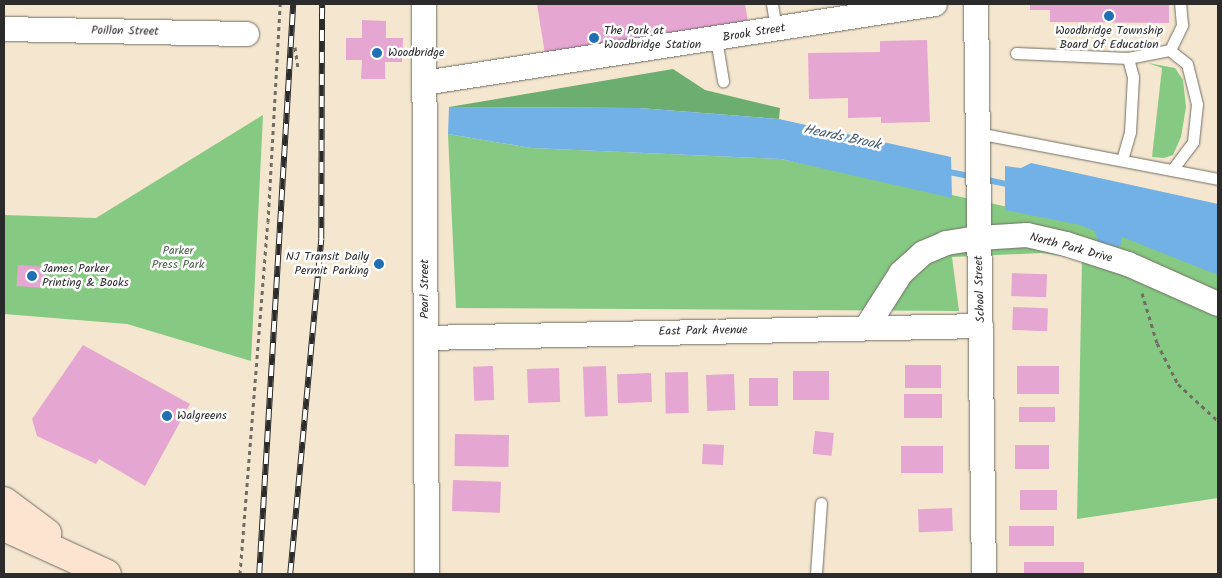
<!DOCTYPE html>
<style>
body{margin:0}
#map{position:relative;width:1222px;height:578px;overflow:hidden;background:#f5e7cf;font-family:Kalam,sans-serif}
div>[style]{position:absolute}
.green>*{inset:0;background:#86c982}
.forest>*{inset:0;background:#6cad70}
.water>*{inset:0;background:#71b1e5}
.stream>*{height:5.5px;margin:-2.75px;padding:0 2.75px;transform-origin:2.75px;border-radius:2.75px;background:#71b1e5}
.building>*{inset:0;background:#e6a6d2;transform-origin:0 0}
.path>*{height:3px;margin-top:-1.5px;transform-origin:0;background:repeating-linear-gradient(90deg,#726d64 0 4px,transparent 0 8px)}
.roads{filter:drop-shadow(0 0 1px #726d64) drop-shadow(0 0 1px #726d64)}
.lane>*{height:11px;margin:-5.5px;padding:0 5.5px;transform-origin:5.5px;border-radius:5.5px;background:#fff}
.street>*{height:24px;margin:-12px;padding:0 12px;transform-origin:12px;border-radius:12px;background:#fff}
.secondary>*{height:28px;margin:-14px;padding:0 14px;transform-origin:14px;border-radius:14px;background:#fde4d1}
.rail>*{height:5.5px;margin-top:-2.75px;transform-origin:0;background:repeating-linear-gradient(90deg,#fff 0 11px,#2b2b2b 0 22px);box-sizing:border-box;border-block:1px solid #2b2b2b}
.dots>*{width:14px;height:14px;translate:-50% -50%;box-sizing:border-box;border:2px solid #fff;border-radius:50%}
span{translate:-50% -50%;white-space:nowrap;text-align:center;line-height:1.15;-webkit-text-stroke:5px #fff;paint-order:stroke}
.street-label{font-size:12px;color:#2b2b2b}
.poi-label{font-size:12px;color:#2b2b2b}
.left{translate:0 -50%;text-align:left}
.right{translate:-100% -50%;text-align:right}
.park-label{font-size:12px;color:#4b6249}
.water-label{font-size:14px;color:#445a6c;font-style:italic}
.frame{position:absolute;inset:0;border:5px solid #2b2b2b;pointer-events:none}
</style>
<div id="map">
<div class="green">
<div style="clip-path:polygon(1148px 63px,1175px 68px,1183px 80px,1186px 107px,1181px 137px,1173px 155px,1164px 158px,1152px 157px,1162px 68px)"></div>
<div style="clip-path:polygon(263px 115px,251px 361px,127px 324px,4px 314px,4px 215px,96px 218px)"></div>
<div style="clip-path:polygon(448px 134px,531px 148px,781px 159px,1084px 223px,1218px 209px,1218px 498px,1077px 519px,1082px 259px,1042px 253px,952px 257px,959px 311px,456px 308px)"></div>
</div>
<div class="forest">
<div style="clip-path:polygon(673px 69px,705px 90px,780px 108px,779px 119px,639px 108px,449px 107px)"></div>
</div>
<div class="water">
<div style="clip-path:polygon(449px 107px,639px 108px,779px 119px,951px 157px,952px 198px,781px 159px,531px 148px,448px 134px)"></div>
<div style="clip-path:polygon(1031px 163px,1218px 204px,1218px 275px,1122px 237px,1120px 247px,1098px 242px,1095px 231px,1080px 225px,1005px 210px,1005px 166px,1021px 168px)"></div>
</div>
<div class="stream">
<div style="left:944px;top:171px;width:31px;rotate:11deg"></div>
<div style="left:983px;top:179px;width:29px;rotate:12deg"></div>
</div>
<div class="building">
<div style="clip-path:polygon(537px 4px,745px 4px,748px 22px,545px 54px)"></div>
<div style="clip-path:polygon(1030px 4px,1169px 4px,1169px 23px,1050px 22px,1050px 10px,1030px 10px)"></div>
<div style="clip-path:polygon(362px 20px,386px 21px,386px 38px,403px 38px,402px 62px,385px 62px,385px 79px,361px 79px,362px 60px,346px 60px,346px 38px,362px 38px)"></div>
<div style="clip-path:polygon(927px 40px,930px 122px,881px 123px,881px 117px,848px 118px,848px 98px,809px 99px,808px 53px,880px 52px,880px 41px)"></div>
<div style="left:18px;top:265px;width:28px;height:21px;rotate:4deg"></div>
<div style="left:1012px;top:273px;width:35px;height:23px;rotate:2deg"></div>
<div style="left:1013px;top:307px;width:35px;height:23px;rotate:2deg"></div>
<div style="clip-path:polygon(83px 345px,190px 404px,145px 486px,99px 459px,96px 464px,37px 436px,32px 419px)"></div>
<div style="left:941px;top:365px;width:23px;height:36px;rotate:90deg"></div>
<div style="left:493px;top:366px;width:34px;height:20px;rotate:88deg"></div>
<div style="left:606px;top:366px;width:50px;height:23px;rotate:88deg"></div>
<div style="left:1017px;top:366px;width:42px;height:28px"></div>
<div style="left:559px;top:368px;width:34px;height:32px;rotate:88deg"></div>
<div style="left:829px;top:371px;width:29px;height:36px;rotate:90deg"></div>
<div style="left:688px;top:372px;width:41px;height:23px;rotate:89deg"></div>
<div style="left:651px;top:373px;width:29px;height:34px;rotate:88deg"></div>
<div style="left:734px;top:374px;width:36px;height:28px;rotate:88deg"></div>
<div style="left:778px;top:378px;width:28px;height:29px;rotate:90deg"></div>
<div style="left:942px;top:394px;width:24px;height:38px;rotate:90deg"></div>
<div style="left:1019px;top:407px;width:36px;height:15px"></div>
<div style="left:815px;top:431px;width:19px;height:23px;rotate:6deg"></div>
<div style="left:455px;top:434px;width:54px;height:32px;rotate:1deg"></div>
<div style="left:703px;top:444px;width:21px;height:20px;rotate:3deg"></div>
<div style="left:1015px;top:445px;width:34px;height:24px"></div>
<div style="left:943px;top:446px;width:27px;height:42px;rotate:90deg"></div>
<div style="left:453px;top:480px;width:48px;height:31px;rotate:2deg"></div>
<div style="left:1020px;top:490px;width:37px;height:20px"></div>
<div style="left:952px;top:508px;width:23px;height:34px;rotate:88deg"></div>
<div style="left:1009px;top:526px;width:45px;height:20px"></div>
<div style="left:1024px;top:562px;width:60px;height:12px"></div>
</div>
<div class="path">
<div style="left:295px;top:47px;width:22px;rotate:82deg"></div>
<div style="left:1142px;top:293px;width:52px;rotate:73.3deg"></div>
<div style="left:1157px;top:343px;width:46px;rotate:62.9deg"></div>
<div style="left:1178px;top:384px;width:54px;rotate:42.8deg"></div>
<div style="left:240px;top:574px;width:353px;rotate:-85.5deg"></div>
<div style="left:268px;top:222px;width:218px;rotate:-86.8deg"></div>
</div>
<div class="roads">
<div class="lane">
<div style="left:772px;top:4px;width:26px;rotate:81deg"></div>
<div style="left:716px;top:39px;width:43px;rotate:80.5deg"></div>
<div style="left:1016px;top:53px;width:112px;rotate:2.6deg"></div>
<div style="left:1128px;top:58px;width:43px;rotate:-10.8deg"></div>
<div style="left:977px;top:133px;width:245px;rotate:10.8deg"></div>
<div style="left:1122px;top:160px;width:29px;rotate:-74deg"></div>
<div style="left:1130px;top:132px;width:55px;rotate:-86.9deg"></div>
<div style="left:1133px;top:77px;width:20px;rotate:-105deg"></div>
<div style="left:1172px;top:170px;width:35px;rotate:-53deg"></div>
<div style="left:1193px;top:142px;width:38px;rotate:-84deg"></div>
<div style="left:1197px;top:104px;width:41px;rotate:-104deg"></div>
<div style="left:1187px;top:64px;width:22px;rotate:-141deg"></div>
<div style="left:1170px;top:50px;width:28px;rotate:-64deg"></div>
<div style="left:1182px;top:25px;width:21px;rotate:-95deg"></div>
<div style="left:816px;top:574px;width:71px;rotate:-86deg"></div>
</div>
<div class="street">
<div style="left:424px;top:4px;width:570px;rotate:89.7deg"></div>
<div style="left:976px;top:4px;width:570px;rotate:89.2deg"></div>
<div style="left:4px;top:29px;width:243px;rotate:1.2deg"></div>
<div style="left:424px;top:83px;width:517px;rotate:-8.79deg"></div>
<div style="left:866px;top:328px;width:65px;rotate:-57.5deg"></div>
<div style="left:901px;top:273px;width:30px;rotate:-42deg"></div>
<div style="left:923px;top:253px;width:25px;rotate:-23deg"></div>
<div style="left:946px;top:243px;width:33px;rotate:-9deg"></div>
<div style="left:979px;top:238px;width:48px;rotate:-3.6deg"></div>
<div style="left:1027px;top:235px;width:40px;rotate:13deg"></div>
<div style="left:1066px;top:244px;width:65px;rotate:17.9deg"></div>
<div style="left:1128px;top:264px;width:98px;rotate:24deg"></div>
<div style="left:426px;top:338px;width:555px;rotate:-1.24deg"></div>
</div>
<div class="secondary">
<div style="left:4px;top:501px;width:54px;rotate:36.7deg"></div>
<div style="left:4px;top:527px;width:113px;rotate:24.5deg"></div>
</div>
</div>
<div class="rail">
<div style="left:259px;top:574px;width:571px;rotate:-86.59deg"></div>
<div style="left:290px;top:574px;width:336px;rotate:-84.7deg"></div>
<div style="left:321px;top:239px;width:235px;rotate:-89.8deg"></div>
</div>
<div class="dots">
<div style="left:1109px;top:16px;background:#1f6fb2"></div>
<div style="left:594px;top:38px;background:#1f6fb2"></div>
<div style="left:377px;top:53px;background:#1f6fb2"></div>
<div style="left:379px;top:264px;background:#1f6fb2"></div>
<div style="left:32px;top:276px;background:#1f6fb2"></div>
<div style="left:167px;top:416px;background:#1f6fb2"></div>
</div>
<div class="street-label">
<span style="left:125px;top:31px;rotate:1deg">Poillon Street</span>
<span style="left:754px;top:33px;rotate:-9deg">Brook Street</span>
<span style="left:1071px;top:248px;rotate:15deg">North Park Drive</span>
<span style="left:425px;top:289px;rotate:-90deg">Pearl Street</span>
<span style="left:980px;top:289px;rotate:-92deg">School Street</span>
<span style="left:703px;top:331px;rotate:-1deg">East Park Avenue</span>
</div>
<div class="poi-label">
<span class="left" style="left:604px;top:38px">The Park at<br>Woodbridge Station</span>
<span style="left:1109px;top:38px">Woodbridge Township<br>Board Of Education</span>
<span class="left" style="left:388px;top:53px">Woodbridge</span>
<span class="right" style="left:369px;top:264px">NJ Transit Daily<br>Permit Parking</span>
<span class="left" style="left:42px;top:276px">James Parker<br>Printing &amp; Books</span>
<span class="left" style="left:177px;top:416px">Walgreens</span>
</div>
<div class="park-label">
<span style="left:178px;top:258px">Parker<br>Press Park</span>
</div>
<div class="water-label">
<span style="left:842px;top:137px;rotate:12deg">Heards Brook</span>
</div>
<div class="frame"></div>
</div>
